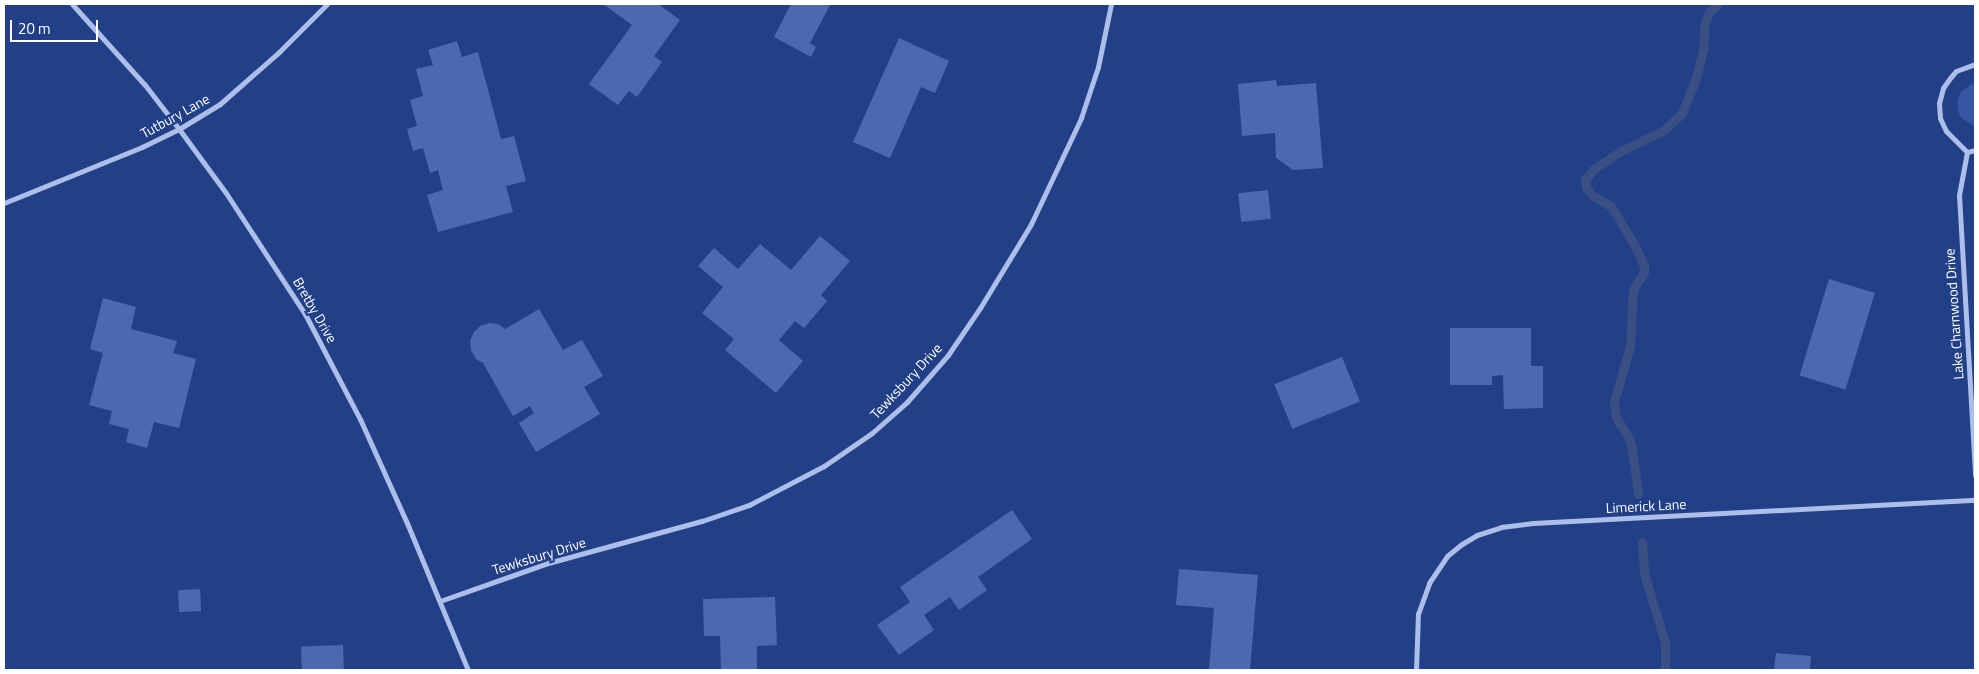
<!DOCTYPE html>
<style>
body{margin:0}
#map{position:relative;width:1979px;height:674px;overflow:hidden;background:#224087;font-family:"Titillium Web",sans-serif}
div>[style]{position:absolute}
.green>*{inset:0;background:#3658a4}
.stream>*{height:9px;margin:-4.5px;padding:0 4.5px;transform-origin:4.5px;border-radius:4.5px;background:#3a5085}
.building>*{inset:0;background:#4b69af;transform-origin:0 0}
.minor>*{height:5px;margin:-2.5px;padding:0 2.5px;transform-origin:2.5px;border-radius:2.5px;background:#acbfea}
span{translate:-50% -50%;white-space:nowrap;text-align:center;line-height:1.15;-webkit-text-stroke:4.5px #224087;paint-order:stroke}
.street-label{font-size:14px;color:#fff}
.frame{position:absolute;inset:0;border:5px solid #fff;pointer-events:none}
.scale{position:absolute;left:10px;top:20px;width:88px;height:22px;box-sizing:border-box;border:2px solid #fff;border-top:0;padding-left:6px;font-size:15px;line-height:18px;white-space:nowrap;color:#fff;-webkit-text-stroke:4px #224087;paint-order:stroke}
</style>
<div id="map">
<div class="green">
<div style="clip-path:polygon(1975px 84px,1975px 126px,1961px 118px,1958px 110px,1958px 100px,1961px 92px,1970px 85px)"></div>
</div>
<div class="stream">
<div style="left:1638px;top:494px;width:45px;rotate:-97.6deg"></div>
<div style="left:1632px;top:449px;width:11px;rotate:-105deg"></div>
<div style="left:1629px;top:438px;width:25px;rotate:-122deg"></div>
<div style="left:1616px;top:417px;width:15px;rotate:-98deg"></div>
<div style="left:1614px;top:402px;width:58px;rotate:-74.1deg"></div>
<div style="left:1630px;top:346px;width:56px;rotate:-86.9deg"></div>
<div style="left:1633px;top:290px;width:21px;rotate:-59deg"></div>
<div style="left:1644px;top:272px;width:6px;rotate:-90deg"></div>
<div style="left:1644px;top:266px;width:22px;rotate:-114deg"></div>
<div style="left:1635px;top:246px;width:47px;rotate:-121deg"></div>
<div style="left:1611px;top:206px;width:21px;rotate:-151deg"></div>
<div style="left:1593px;top:196px;width:11px;rotate:-128deg"></div>
<div style="left:1586px;top:187px;width:8px;rotate:-97deg"></div>
<div style="left:1585px;top:179px;width:13px;rotate:-48deg"></div>
<div style="left:1594px;top:169px;width:32px;rotate:-34deg"></div>
<div style="left:1621px;top:151px;width:48px;rotate:-26deg"></div>
<div style="left:1664px;top:130px;width:25px;rotate:-43deg"></div>
<div style="left:1682px;top:113px;width:38px;rotate:-68deg"></div>
<div style="left:1696px;top:78px;width:30px;rotate:-76deg"></div>
<div style="left:1703px;top:49px;width:27px;rotate:-86deg"></div>
<div style="left:1705px;top:22px;width:12px;rotate:-66deg"></div>
<div style="left:1710px;top:11px;width:11px;rotate:-41deg"></div>
<div style="left:1642px;top:542px;width:31px;rotate:86deg"></div>
<div style="left:1644px;top:573px;width:73px;rotate:73.3deg"></div>
<div style="left:1665px;top:643px;width:27px;rotate:90deg"></div>
</div>
<div class="building">
<div style="clip-path:polygon(603px 4px,658px 4px,680px 20px,654px 56px,662px 62px,637px 97px,629px 91px,618px 105px,589px 84px,632px 25px)"></div>
<div style="clip-path:polygon(791px 4px,830px 5px,810px 43px,816px 47px,811px 57px,774px 37px)"></div>
<div style="clip-path:polygon(899px 38px,949px 61px,935px 93px,921px 87px,890px 158px,853px 142px)"></div>
<div style="clip-path:polygon(457px 41px,462px 57px,478px 52px,501px 139px,514px 136px,526px 181px,506px 186px,513px 212px,438px 232px,427px 195px,443px 190px,438px 170px,430px 173px,423px 148px,413px 151px,407px 129px,417px 126px,410px 100px,423px 96px,416px 69px,433px 65px,428px 50px)"></div>
<div style="clip-path:polygon(1276px 80px,1277px 86px,1316px 83px,1323px 168px,1293px 170px,1276px 158px,1275px 133px,1242px 136px,1238px 84px)"></div>
<div style="left:1268px;top:190px;width:29px;height:30px;rotate:84deg"></div>
<div style="clip-path:polygon(820px 236px,850px 261px,821px 295px,827px 301px,804px 328px,795px 321px,779px 340px,803px 361px,776px 393px,725px 350px,734px 339px,702px 313px,723px 287px,698px 266px,714px 248px,738px 269px,760px 244px,791px 270px)"></div>
<div style="left:1829px;top:279px;width:48px;height:101px;rotate:17deg"></div>
<div style="clip-path:polygon(103px 298px,136px 307px,131px 329px,177px 341px,173px 353px,196px 359px,179px 428px,154px 422px,147px 448px,126px 442px,129px 429px,109px 424px,112px 411px,89px 405px,103px 353px,90px 349px)"></div>
<div style="clip-path:polygon(539px 309px,563px 350px,582px 340px,603px 376px,584px 387px,600px 414px,536px 452px,519px 423px,534px 413px,530px 406px,513px 416px,483px 363px,476px 359px,471px 350px,470px 341px,474px 332px,480px 326px,489px 323px,498px 324px,505px 329px)"></div>
<div style="clip-path:polygon(1450px 328px,1531px 328px,1531px 366px,1543px 366px,1543px 408px,1504px 409px,1503px 375px,1492px 376px,1492px 385px,1450px 385px)"></div>
<div style="left:1342px;top:357px;width:48px;height:73px;rotate:68deg"></div>
<div style="clip-path:polygon(1012px 510px,1032px 539px,978px 577px,987px 590px,959px 610px,950px 597px,924px 615px,934px 630px,899px 655px,877px 625px,910px 602px,900px 587px)"></div>
<div style="clip-path:polygon(1179px 569px,1258px 575px,1250px 670px,1209px 670px,1214px 608px,1176px 605px)"></div>
<div style="left:200px;top:589px;width:22px;height:22px;rotate:87deg"></div>
<div style="clip-path:polygon(775px 597px,777px 645px,757px 646px,757px 670px,721px 670px,720px 636px,704px 636px,703px 599px)"></div>
<div style="left:343px;top:645px;width:25px;height:42px;rotate:88deg"></div>
<div style="clip-path:polygon(1776px 653px,1811px 656px,1810px 670px,1774px 670px)"></div>
</div>
<div class="minor">
<div style="left:72px;top:4px;width:109px;rotate:48deg"></div>
<div style="left:145px;top:85px;width:56px;rotate:52.3deg"></div>
<div style="left:179px;top:129px;width:79px;rotate:53.7deg"></div>
<div style="left:226px;top:193px;width:145px;rotate:56.9deg"></div>
<div style="left:305px;top:314px;width:119px;rotate:62.4deg"></div>
<div style="left:360px;top:419px;width:114px;rotate:65.7deg"></div>
<div style="left:407px;top:523px;width:159px;rotate:67.5deg"></div>
<div style="left:1967px;top:152px;width:44px;rotate:100.5deg"></div>
<div style="left:1959px;top:195px;width:281px;rotate:86.7deg"></div>
<div style="left:1967px;top:152px;width:30px;rotate:-135deg"></div>
<div style="left:1946px;top:131px;width:14px;rotate:-115deg"></div>
<div style="left:1940px;top:118px;width:15px;rotate:-94deg"></div>
<div style="left:1939px;top:103px;width:16px;rotate:-75deg"></div>
<div style="left:1943px;top:88px;width:12px;rotate:-55deg"></div>
<div style="left:1950px;top:78px;width:9px;rotate:-49deg"></div>
<div style="left:1956px;top:71px;width:20px;rotate:-20deg"></div>
<div style="left:1967px;top:152px;width:8px;rotate:-14deg"></div>
<div style="left:4px;top:203px;width:149px;rotate:-22.1deg"></div>
<div style="left:142px;top:147px;width:41px;rotate:-25.9deg"></div>
<div style="left:179px;top:129px;width:48px;rotate:-31.4deg"></div>
<div style="left:220px;top:104px;width:79px;rotate:-41.4deg"></div>
<div style="left:279px;top:52px;width:68px;rotate:-45deg"></div>
<div style="left:440px;top:601px;width:114px;rotate:-19.4deg"></div>
<div style="left:548px;top:563px;width:160px;rotate:-15.3deg"></div>
<div style="left:702px;top:521px;width:50px;rotate:-18.8deg"></div>
<div style="left:749px;top:505px;width:85px;rotate:-27.5deg"></div>
<div style="left:824px;top:466px;width:58px;rotate:-34.5deg"></div>
<div style="left:872px;top:433px;width:47px;rotate:-41.5deg"></div>
<div style="left:907px;top:402px;width:62px;rotate:-48.9deg"></div>
<div style="left:948px;top:355px;width:57px;rotate:-55.8deg"></div>
<div style="left:980px;top:308px;width:98px;rotate:-58.7deg"></div>
<div style="left:1031px;top:224px;width:117px;rotate:-64.7deg"></div>
<div style="left:1081px;top:118px;width:54px;rotate:-71.6deg"></div>
<div style="left:1098px;top:67px;width:64px;rotate:-78.3deg"></div>
<div style="left:1416px;top:670px;width:56px;rotate:-88deg"></div>
<div style="left:1418px;top:614px;width:33px;rotate:-70deg"></div>
<div style="left:1429px;top:583px;width:32px;rotate:-56deg"></div>
<div style="left:1447px;top:556px;width:19px;rotate:-39deg"></div>
<div style="left:1462px;top:544px;width:17px;rotate:-31deg"></div>
<div style="left:1477px;top:535px;width:25px;rotate:-18deg"></div>
<div style="left:1501px;top:527px;width:32px;rotate:-7deg"></div>
<div style="left:1533px;top:523px;width:443px;rotate:-3deg"></div>
</div>
<div class="street-label">
<span style="left:175px;top:116px;rotate:-29deg">Tutbury Lane</span>
<span style="left:315px;top:310px;rotate:60deg">Bretby Drive</span>
<span style="left:1954px;top:314px;rotate:-94deg">Lake Charnwood Drive</span>
<span style="left:906px;top:381px;rotate:-47deg">Tewksbury Drive</span>
<span style="left:1646px;top:506px;rotate:-3deg">Limerick Lane</span>
<span style="left:539px;top:556px;rotate:-17deg">Tewksbury Drive</span>
</div>
<div class="frame"></div>
<div class="scale">20 m</div>
</div>
